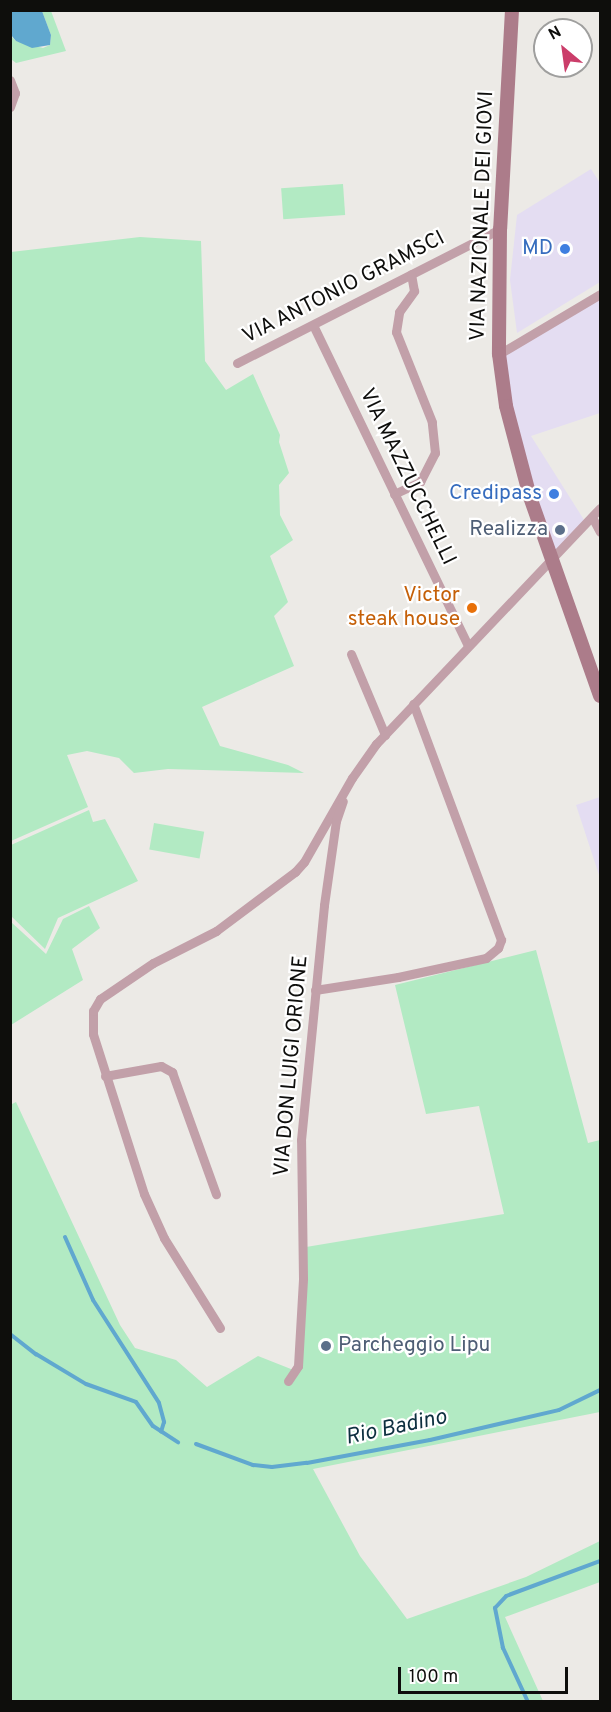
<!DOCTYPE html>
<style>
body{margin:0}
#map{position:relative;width:611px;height:1712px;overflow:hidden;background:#eceae6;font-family:Overpass,sans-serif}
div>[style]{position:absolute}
.commercial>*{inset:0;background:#e4ddf2}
.green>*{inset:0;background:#b2eac3;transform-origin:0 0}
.water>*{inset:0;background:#60a8cf}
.stream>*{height:4px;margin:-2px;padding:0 2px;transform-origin:2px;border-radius:2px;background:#60a8cf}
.minor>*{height:9px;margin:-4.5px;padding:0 4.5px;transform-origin:4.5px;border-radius:4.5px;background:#c2a0a9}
.secondary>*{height:14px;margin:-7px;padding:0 7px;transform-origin:7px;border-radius:7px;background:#ac7c8a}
.dots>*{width:16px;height:16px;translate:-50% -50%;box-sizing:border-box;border:3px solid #fff;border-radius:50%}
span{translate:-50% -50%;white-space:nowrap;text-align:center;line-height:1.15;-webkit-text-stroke:4.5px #fff;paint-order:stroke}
.street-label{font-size:21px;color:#0e0e0c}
.shop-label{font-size:21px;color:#366cbe}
.right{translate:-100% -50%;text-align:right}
.service-label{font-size:21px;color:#4e5e75}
.left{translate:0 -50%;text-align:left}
.food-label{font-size:21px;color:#c56008}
.water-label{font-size:22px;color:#0d2f3f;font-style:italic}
.frame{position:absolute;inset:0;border:12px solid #0e0e0c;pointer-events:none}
.north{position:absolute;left:533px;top:18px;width:60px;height:60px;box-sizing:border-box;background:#fff;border:2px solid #9f9f9e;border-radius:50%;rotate:331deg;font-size:16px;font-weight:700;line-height:24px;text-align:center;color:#0e0e0c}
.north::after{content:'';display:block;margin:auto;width:21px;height:27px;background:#cb3d6a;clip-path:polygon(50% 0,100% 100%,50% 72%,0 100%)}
.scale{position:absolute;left:398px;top:1667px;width:170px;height:27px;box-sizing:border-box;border:3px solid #0e0e0c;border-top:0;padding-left:8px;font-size:18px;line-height:21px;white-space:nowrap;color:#0e0e0c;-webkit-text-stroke:4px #fff;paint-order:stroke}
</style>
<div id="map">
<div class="commercial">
<div style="clip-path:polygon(591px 169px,600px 183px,600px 282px,517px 333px,510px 280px,517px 215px)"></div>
<div style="clip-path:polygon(600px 294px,600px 413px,531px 436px,586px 523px,551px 560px,499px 354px)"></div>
<div style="clip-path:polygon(600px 797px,600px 878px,576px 805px)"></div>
</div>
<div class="green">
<div style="clip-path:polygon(42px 11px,51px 11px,66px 51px,16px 63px,11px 59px,10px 35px,16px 41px,43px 48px,50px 45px,51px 35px)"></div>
<div style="left:343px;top:184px;width:31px;height:62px;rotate:86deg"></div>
<div style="clip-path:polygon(140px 237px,201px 241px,205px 361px,226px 390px,253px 374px,280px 435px,279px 442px,289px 473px,279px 485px,280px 515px,293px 540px,270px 556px,288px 602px,274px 616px,294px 666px,202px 707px,220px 746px,288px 765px,304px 773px,168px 769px,134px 773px,119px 758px,87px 751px,67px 755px,88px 807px,11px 841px,11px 252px)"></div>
<div style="clip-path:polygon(89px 810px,93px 822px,105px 819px,138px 881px,58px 918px,45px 949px,11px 916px,11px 845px)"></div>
<div style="left:154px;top:823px;width:51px;height:27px;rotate:10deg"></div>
<div style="clip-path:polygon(89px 906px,100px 928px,72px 949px,83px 980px,11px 1025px,11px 922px,46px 954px,63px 919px)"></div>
<div style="clip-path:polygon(536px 950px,588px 1143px,600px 1140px,600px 1412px,313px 1469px,360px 1556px,407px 1619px,526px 1577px,600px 1541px,600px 1582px,505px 1617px,543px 1701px,11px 1701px,10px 1102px,12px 1104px,16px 1102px,120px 1325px,135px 1348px,176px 1360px,207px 1387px,258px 1356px,296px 1371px,306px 1247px,504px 1214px,479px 1106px,426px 1114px,395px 985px)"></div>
</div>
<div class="water">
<div style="clip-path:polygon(10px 11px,42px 11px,51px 35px,50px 45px,32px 48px,16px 41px,11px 35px)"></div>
</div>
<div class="stream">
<div style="left:65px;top:1237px;width:69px;rotate:66deg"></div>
<div style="left:93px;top:1300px;width:122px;rotate:57.3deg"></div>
<div style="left:159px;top:1403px;width:20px;rotate:75deg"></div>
<div style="left:164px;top:1422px;width:10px;rotate:107deg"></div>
<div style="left:10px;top:1334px;width:33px;rotate:38deg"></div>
<div style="left:36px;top:1354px;width:58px;rotate:31deg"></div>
<div style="left:86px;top:1384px;width:53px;rotate:19.8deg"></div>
<div style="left:136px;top:1402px;width:29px;rotate:55deg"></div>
<div style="left:153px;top:1426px;width:30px;rotate:33deg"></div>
<div style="left:196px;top:1444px;width:61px;rotate:20.2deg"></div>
<div style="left:253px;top:1465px;width:19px;rotate:6deg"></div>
<div style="left:272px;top:1467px;width:35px;rotate:-7deg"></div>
<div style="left:307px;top:1463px;width:125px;rotate:-10.6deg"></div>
<div style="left:430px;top:1440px;width:132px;rotate:-13.1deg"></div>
<div style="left:559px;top:1410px;width:46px;rotate:-26deg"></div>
<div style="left:528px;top:1702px;width:60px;rotate:-114.8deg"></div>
<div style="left:503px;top:1648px;width:41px;rotate:-101.3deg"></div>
<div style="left:495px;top:1608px;width:16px;rotate:-47deg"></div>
<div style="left:506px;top:1596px;width:100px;rotate:-20.4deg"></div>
</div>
<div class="minor">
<div style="left:10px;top:80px;width:14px;rotate:69deg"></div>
<div style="left:15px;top:93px;width:15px;rotate:110deg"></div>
<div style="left:313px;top:325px;width:356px;rotate:64.2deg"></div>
<div style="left:499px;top:354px;width:117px;rotate:-30.7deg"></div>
<div style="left:237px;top:363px;width:295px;rotate:-27deg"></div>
<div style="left:394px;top:494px;width:29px;rotate:-25deg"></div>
<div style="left:420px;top:482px;width:33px;rotate:-63deg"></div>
<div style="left:435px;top:453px;width:31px;rotate:-96deg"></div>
<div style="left:432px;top:422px;width:97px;rotate:-111.8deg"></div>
<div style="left:396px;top:332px;width:20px;rotate:-81deg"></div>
<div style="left:399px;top:312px;width:26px;rotate:-54deg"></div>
<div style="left:414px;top:291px;width:17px;rotate:-100deg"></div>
<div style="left:592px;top:517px;width:17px;rotate:62deg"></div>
<div style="left:351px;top:654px;width:88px;rotate:67.2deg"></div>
<div style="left:315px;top:990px;width:84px;rotate:-8.9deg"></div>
<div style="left:398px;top:977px;width:90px;rotate:-12.2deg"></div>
<div style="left:486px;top:958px;width:16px;rotate:-40deg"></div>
<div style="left:498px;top:948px;width:9px;rotate:-69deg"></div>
<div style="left:501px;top:940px;width:252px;rotate:-110.4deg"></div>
<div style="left:105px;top:1076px;width:57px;rotate:-10.1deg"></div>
<div style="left:161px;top:1066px;width:13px;rotate:29deg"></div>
<div style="left:172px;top:1072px;width:130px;rotate:70.2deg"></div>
<div style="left:220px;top:1328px;width:106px;rotate:-121.9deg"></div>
<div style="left:164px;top:1238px;width:48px;rotate:-114.4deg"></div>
<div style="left:144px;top:1194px;width:168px;rotate:-107.7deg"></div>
<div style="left:93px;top:1034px;width:23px;rotate:-90deg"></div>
<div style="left:93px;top:1011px;width:14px;rotate:-60deg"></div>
<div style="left:100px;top:999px;width:64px;rotate:-34.2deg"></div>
<div style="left:153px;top:963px;width:71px;rotate:-26.9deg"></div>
<div style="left:216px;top:931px;width:99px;rotate:-36.8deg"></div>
<div style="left:295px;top:872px;width:13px;rotate:-48deg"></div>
<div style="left:304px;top:862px;width:97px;rotate:-60.3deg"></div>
<div style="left:352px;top:778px;width:42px;rotate:-54.8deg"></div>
<div style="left:376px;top:744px;width:325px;rotate:-46.5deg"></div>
<div style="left:288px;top:1381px;width:18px;rotate:-56deg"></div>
<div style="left:298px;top:1366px;width:88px;rotate:-86.7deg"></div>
<div style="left:303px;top:1278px;width:138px;rotate:-90.8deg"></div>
<div style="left:301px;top:1140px;width:236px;rotate:-84.4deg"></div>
<div style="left:324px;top:905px;width:85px;rotate:-81.9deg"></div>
<div style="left:336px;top:821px;width:21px;rotate:-71deg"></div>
</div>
<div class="secondary">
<div style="left:512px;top:10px;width:219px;rotate:93.1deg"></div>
<div style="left:500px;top:229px;width:125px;rotate:90.5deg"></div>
<div style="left:499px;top:354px;width:52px;rotate:82.3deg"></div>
<div style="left:506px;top:406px;width:94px;rotate:75.2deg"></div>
<div style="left:530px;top:497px;width:211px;rotate:70.6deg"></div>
</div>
<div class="dots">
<div style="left:565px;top:249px;background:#3f7fe0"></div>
<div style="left:554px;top:494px;background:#3f7fe0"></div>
<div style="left:560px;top:530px;background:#5c6f8a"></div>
<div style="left:472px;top:608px;background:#e8710a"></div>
<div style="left:326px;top:1346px;background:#5c6f8a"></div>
</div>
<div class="street-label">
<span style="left:483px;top:216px;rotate:-88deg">VIA NAZIONALE DEI GIOVI</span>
<span style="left:344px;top:288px;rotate:-27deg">VIA ANTONIO GRAMSCI</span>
<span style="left:407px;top:477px;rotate:64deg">VIA MAZZUCCHELLI</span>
<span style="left:292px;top:1066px;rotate:-85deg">VIA DON LUIGI ORIONE</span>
</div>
<div class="shop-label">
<span class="right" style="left:553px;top:249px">MD</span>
<span class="right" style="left:542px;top:494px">Credipass</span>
</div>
<div class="service-label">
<span class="right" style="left:548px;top:530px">Realizza</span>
<span class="left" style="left:338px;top:1346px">Parcheggio Lipu</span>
</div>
<div class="food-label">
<span class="right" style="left:460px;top:608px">Victor<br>steak house</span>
</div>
<div class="water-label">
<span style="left:396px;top:1428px;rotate:-12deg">Rio Badino</span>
</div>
<div class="frame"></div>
<div class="north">N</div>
<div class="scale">100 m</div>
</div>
